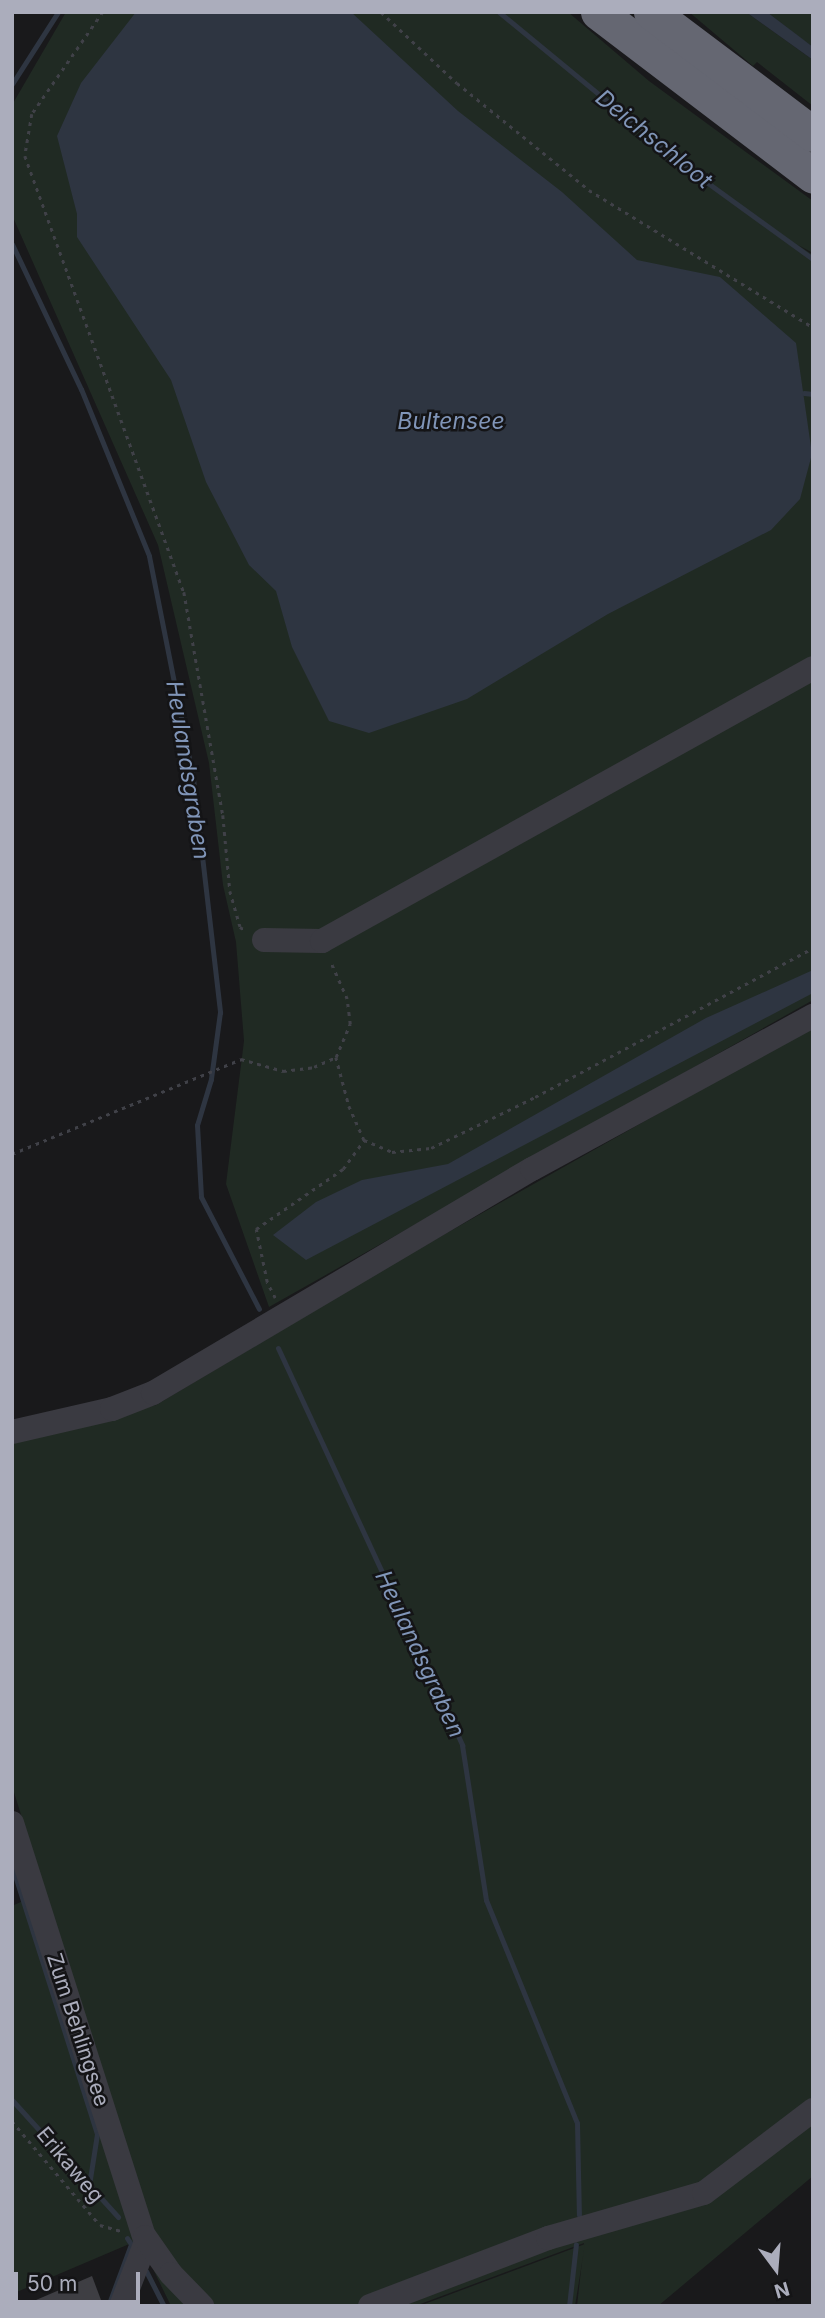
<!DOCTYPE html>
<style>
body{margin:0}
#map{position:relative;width:825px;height:2318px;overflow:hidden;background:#19191b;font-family:Inter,sans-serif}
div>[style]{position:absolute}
.green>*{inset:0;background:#202a23}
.water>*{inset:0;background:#2e3541}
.stream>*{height:5px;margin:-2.5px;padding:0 2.5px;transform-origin:2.5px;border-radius:2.5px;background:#2e3541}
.building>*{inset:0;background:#3e3e43}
.path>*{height:2.5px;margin-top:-1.25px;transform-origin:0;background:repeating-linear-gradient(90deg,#404148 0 3.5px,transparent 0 8.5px)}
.minor>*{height:24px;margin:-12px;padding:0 12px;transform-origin:12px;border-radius:12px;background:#3a3a41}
.highway>*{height:35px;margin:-17.5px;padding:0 17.5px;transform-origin:17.5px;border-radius:17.5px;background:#656772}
span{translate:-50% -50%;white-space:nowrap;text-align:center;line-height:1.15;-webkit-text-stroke:5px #141416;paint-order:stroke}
.street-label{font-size:21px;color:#abadbc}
.water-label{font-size:23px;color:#8095b8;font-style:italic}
.frame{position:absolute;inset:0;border:14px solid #abadbc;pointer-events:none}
.north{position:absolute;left:741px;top:2234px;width:70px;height:70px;-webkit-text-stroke:5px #141416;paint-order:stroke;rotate:164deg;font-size:19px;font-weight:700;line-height:28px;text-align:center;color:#abadbc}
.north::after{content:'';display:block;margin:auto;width:24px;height:32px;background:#abadbc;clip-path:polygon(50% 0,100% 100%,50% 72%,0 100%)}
.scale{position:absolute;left:14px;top:2272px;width:126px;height:32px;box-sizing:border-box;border:4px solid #abadbc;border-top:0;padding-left:9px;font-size:21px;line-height:24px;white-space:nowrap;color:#abadbc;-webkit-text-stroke:5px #141416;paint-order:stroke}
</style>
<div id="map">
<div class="green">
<div style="clip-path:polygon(66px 12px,568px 12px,649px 81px,813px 201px,813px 253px,798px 245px,813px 255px,813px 1000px,269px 1307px,226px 1184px,244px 1041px,236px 942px,223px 885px,209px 763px,158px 545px,12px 215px,12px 105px)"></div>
<div style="clip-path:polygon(689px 12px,746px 12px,813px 60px,813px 106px,757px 62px,753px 66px)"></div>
<div style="clip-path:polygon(767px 12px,813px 12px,813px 47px,803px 40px)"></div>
<div style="clip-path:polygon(813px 1026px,813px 2176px,658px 2306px,577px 2306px,584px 2243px,415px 2306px,171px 2306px,154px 2271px,120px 2130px,12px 1786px,12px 1444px,156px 1405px,408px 1255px)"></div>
<div style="clip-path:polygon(25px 1900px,141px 2239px,12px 2294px,12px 1906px)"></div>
<div style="clip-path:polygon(585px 2244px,575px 2306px,419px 2306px)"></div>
</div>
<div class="water">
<div style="clip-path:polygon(136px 12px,351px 12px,458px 111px,562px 192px,637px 260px,720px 277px,796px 343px,812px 454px,800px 499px,771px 530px,608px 614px,467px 699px,369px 733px,329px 721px,292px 647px,276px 591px,249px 565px,206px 482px,171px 380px,77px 237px,77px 214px,57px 136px,81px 83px)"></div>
<div style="clip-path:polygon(746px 12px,767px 12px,813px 47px,813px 60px)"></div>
<div style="clip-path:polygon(813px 970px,813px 993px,306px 1260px,273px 1235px,316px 1202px,362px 1180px,448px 1164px,706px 1018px)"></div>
</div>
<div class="stream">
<div style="left:499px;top:12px;width:253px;rotate:39.5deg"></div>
<div style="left:694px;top:173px;width:147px;rotate:35.9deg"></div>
<div style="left:12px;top:84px;width:85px;rotate:-57.4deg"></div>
<div style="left:12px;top:244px;width:161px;rotate:64.6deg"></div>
<div style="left:81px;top:389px;width:180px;rotate:67.8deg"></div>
<div style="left:149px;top:556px;width:226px;rotate:78.8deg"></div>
<div style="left:193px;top:778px;width:236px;rotate:83.4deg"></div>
<div style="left:220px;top:1012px;width:68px;rotate:97.7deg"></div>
<div style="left:211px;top:1079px;width:48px;rotate:106.9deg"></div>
<div style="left:197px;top:1125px;width:72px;rotate:86.8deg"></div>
<div style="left:201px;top:1197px;width:126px;rotate:62.6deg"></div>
<div style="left:804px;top:393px;width:9px;rotate:6deg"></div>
<div style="left:278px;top:1348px;width:438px;rotate:65.1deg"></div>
<div style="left:462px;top:1745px;width:157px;rotate:81.2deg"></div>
<div style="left:486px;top:1900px;width:241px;rotate:67.8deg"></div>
<div style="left:577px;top:2123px;width:92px;rotate:88.8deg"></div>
<div style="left:12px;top:1866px;width:281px;rotate:72.4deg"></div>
<div style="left:97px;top:2134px;width:52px;rotate:98.9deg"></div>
<div style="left:12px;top:2100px;width:158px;rotate:47.8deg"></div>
<div style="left:146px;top:2271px;width:39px;rotate:63deg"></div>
<div style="left:108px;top:2306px;width:66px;rotate:-69.6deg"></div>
<div style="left:131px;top:2244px;width:7px;rotate:-124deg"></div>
<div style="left:569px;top:2306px;width:62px;rotate:-83.6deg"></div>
</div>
<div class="building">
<div style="clip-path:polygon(92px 2276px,101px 2300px,86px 2306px,22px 2306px)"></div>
</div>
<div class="path">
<div style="left:103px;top:12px;width:124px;rotate:124.8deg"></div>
<div style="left:32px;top:114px;width:43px;rotate:99.5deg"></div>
<div style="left:25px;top:156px;width:464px;rotate:70deg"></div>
<div style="left:184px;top:592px;width:226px;rotate:80.1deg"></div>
<div style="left:223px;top:815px;width:76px;rotate:84.7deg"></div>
<div style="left:230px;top:891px;width:37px;rotate:74deg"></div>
<div style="left:240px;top:927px;width:6px;rotate:31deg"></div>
<div style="left:381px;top:12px;width:104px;rotate:43.1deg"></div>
<div style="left:457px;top:83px;width:170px;rotate:39deg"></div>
<div style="left:589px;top:190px;width:263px;rotate:31.5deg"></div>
<div style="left:336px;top:1057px;width:51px;rotate:75.1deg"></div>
<div style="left:349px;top:1106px;width:37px;rotate:66deg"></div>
<div style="left:12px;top:1154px;width:248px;rotate:-22.5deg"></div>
<div style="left:241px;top:1059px;width:44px;rotate:15.9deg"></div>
<div style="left:283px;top:1071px;width:31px;rotate:-7deg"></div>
<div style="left:314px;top:1067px;width:24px;rotate:-24deg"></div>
<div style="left:336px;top:1057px;width:36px;rotate:-67deg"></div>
<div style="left:350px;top:1024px;width:25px;rotate:-97deg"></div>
<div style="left:347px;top:999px;width:42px;rotate:-114.1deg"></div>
<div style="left:275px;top:1298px;width:18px;rotate:-117deg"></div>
<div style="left:267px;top:1282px;width:54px;rotate:-101.7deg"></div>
<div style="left:256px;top:1229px;width:106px;rotate:-34.6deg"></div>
<div style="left:343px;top:1169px;width:36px;rotate:-54deg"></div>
<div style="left:364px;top:1140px;width:30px;rotate:23deg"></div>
<div style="left:392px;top:1152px;width:39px;rotate:-6deg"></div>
<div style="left:431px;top:1148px;width:116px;rotate:-26.1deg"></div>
<div style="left:535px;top:1097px;width:315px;rotate:-28.2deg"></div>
<div style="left:12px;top:2121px;width:136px;rotate:49.8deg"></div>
<div style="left:100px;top:2225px;width:22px;rotate:16deg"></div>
</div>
<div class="minor">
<div style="left:264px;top:940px;width:58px;rotate:1deg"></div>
<div style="left:322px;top:941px;width:562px;rotate:-29.07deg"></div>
<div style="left:12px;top:1432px;width:103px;rotate:-13deg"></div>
<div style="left:112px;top:1409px;width:44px;rotate:-21.3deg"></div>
<div style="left:153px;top:1393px;width:440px;rotate:-30.6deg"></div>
<div style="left:532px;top:1169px;width:320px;rotate:-28.6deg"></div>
<div style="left:12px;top:1823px;width:440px;rotate:72.3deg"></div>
<div style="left:146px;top:2242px;width:69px;rotate:111.3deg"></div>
<div style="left:145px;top:2237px;width:45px;rotate:54.9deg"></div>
<div style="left:171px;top:2274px;width:45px;rotate:45.9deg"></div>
<div style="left:370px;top:2306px;width:191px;rotate:-20.9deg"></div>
<div style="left:548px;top:2238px;width:162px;rotate:-16.1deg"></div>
<div style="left:704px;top:2193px;width:137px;rotate:-37.3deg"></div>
</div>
<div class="highway">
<div style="left:598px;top:12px;width:270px;rotate:37.3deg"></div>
<div style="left:651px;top:12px;width:203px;rotate:37deg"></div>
</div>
<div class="street-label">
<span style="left:78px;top:2030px;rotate:72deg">Zum Behlingsee</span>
<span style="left:70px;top:2165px;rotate:50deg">Erikaweg</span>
</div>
<div class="water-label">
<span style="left:654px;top:139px;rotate:39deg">Deichschloot</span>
<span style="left:451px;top:421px">Bultensee</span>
<span style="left:188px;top:770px;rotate:81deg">Heulandsgraben</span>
<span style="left:420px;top:1654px;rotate:65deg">Heulandsgraben</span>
</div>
<div class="frame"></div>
<div class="north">N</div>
<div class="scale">50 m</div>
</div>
